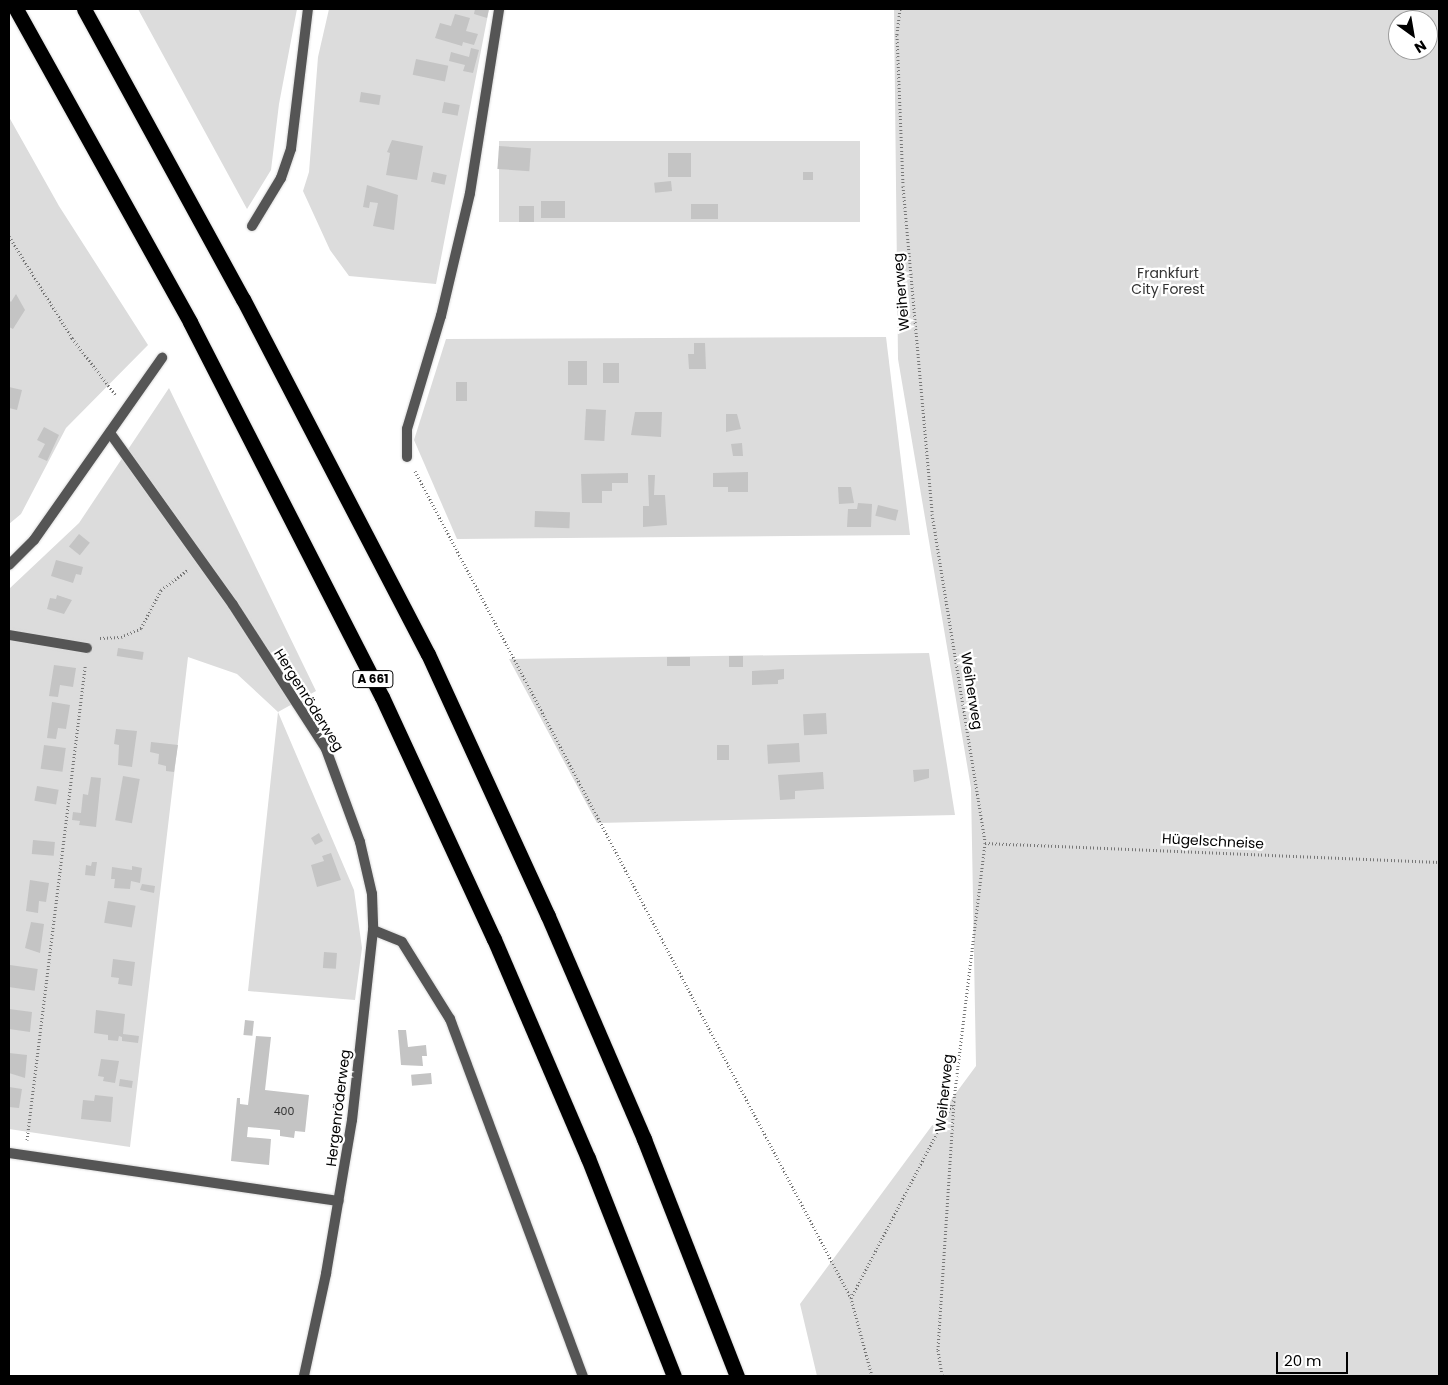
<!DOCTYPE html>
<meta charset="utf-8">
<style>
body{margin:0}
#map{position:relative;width:1448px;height:1385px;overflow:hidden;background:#fff;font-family:Poppins,sans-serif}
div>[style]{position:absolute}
.green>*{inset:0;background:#dcdcdc;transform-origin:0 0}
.building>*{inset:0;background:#c4c4c4;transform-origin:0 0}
.path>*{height:3px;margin-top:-1.5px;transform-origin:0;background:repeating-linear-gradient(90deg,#777 0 1px,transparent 0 3.5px)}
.roads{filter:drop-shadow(0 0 1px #dbdbdb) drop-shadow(0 0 1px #dbdbdb)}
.lane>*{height:10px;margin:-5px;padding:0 5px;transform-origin:5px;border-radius:5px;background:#555}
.street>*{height:10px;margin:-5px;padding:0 5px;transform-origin:5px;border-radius:5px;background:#555}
.highway>*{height:15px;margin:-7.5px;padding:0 7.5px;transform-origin:7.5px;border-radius:7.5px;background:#000}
span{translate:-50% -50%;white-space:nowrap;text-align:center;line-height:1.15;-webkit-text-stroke:4.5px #fff;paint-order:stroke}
.number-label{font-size:11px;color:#313131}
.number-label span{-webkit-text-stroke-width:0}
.shield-label span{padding:1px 4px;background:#fff;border:1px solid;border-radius:4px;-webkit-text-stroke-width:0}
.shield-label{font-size:12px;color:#000;font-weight:700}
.park-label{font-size:14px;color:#333}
.street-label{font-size:14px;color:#000}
.frame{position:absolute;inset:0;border:10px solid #000;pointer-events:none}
.north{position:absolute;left:1388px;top:10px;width:50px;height:50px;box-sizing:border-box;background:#fff;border:1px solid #999;border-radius:50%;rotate:148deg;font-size:14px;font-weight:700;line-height:20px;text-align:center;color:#000}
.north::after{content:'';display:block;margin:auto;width:18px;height:22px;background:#000;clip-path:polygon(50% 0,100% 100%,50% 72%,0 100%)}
.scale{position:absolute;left:1276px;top:1352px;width:72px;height:22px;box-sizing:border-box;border:2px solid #000;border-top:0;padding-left:6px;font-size:15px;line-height:18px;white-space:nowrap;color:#000;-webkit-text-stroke:4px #fff;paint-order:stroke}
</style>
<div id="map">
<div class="green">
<div style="clip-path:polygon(138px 9px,297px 9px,279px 104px,271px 170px,247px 209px)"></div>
<div style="clip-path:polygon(329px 9px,489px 9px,436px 284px,349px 276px,330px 250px,303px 191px,309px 172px,318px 57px)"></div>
<div style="clip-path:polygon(evenodd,894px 9px,1439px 9px,1439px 1376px,817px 1376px,800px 1304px,976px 1066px,971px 788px,898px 359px,894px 9px,1398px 20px,1428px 20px,1428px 50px,1398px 50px,1398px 20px)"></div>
<div style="clip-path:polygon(9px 117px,59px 206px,148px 345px,66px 428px,21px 514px,9px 524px)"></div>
<div style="left:499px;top:141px;width:361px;height:81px"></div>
<div style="clip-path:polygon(886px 337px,910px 535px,457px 539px,414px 440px,446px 339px)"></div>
<div style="clip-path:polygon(169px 388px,316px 691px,278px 712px,354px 890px,362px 948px,355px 1000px,248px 991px,278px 712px,237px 674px,188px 657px,130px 1147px,9px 1129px,9px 589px,79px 523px)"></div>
<div style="clip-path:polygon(929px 653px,955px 815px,597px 823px,509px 659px)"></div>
</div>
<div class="building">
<div style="clip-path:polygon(475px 9px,489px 9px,487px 18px,474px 14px)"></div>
<div style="clip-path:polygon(455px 14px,470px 18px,466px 31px,478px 34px,474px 45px,463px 42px,462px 46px,435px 38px,440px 23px,451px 26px)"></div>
<div style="clip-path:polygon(471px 48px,479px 50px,473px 73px,463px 71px,465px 65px,449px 61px,451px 52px,469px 57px)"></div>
<div style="left:416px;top:59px;width:33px;height:16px;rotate:12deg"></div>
<div style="left:361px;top:92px;width:20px;height:10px;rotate:9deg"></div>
<div style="left:444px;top:102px;width:16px;height:11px;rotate:11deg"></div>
<div style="clip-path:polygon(392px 140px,423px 146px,417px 180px,386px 175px,390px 153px,387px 152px)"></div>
<div style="left:499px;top:146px;width:32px;height:23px;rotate:4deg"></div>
<div style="left:668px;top:153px;width:23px;height:24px"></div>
<div style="left:433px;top:172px;width:14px;height:10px;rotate:12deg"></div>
<div style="left:803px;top:172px;width:10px;height:8px"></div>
<div style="left:671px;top:181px;width:10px;height:17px;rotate:84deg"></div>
<div style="clip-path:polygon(367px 185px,398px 195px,394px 230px,373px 226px,378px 203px,370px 202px,369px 208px,363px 207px)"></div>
<div style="left:541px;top:201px;width:24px;height:17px"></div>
<div style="left:691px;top:204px;width:27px;height:15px"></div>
<div style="left:519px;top:206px;width:15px;height:16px"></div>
<div style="clip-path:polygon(16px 294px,25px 310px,13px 329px,9px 327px,9px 300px,11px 302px)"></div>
<div style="clip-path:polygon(694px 343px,705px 343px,706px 369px,689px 369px,688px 354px,694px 354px)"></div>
<div style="left:568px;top:361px;width:19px;height:24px"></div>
<div style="left:603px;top:363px;width:16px;height:20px"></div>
<div style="left:456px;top:382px;width:11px;height:19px"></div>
<div style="clip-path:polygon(9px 387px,22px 390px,17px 410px,9px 408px)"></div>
<div style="left:586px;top:409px;width:20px;height:31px;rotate:3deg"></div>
<div style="clip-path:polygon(635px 412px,662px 412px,661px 437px,631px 435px)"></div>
<div style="clip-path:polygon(726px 414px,737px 414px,741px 429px,726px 432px)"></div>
<div style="clip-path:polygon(44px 427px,59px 435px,47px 461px,38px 457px,45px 444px,37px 440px)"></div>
<div style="clip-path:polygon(742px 443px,743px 456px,733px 456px,731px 444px)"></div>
<div style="clip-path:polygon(748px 472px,748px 492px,728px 492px,728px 487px,713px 487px,713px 473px)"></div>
<div style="clip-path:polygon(628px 473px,628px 483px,612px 483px,612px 491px,602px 491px,602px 503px,582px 503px,581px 474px)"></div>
<div style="clip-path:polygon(648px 475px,655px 475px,654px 495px,665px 495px,667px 525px,643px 527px,643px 506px,649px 506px)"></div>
<div style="clip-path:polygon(838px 487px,851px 487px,854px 503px,839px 504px)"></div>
<div style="clip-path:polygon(858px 503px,872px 504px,871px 527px,847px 527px,848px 509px,857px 509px)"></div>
<div style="left:878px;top:505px;width:21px;height:11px;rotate:14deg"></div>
<div style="left:535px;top:511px;width:35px;height:16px;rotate:2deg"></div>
<div style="left:79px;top:534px;width:14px;height:16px;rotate:39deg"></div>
<div style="clip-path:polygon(56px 560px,83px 567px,81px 575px,76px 574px,73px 583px,51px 576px)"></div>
<div style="clip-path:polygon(57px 595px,72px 600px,64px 614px,47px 609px,50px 598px,56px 599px)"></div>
<div style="left:118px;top:648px;width:26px;height:8px;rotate:9deg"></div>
<div style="left:729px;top:656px;width:14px;height:11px"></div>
<div style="left:667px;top:657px;width:23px;height:9px"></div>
<div style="clip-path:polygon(54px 665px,76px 668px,73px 687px,60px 685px,58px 697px,49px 696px)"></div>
<div style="clip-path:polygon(784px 669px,784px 679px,778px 680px,778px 684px,752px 685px,752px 671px)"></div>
<div style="clip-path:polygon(52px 702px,70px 705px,66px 729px,58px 728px,56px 739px,47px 738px)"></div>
<div style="left:826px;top:713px;width:21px;height:23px;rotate:87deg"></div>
<div style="clip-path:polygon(116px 729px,137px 731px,132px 767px,118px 765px,119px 745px,114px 744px)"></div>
<div style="clip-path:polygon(151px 742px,178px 745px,174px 772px,166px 771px,166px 766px,158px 764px,159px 754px,150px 752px)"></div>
<div style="left:799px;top:743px;width:19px;height:32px;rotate:87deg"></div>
<div style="left:44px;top:745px;width:22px;height:24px;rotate:8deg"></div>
<div style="left:717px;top:745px;width:12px;height:15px"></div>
<div style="clip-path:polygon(929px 769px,929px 778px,914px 782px,913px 770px)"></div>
<div style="clip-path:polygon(823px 772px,824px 789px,795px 791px,795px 799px,780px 800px,778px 775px)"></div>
<div style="left:123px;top:776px;width:17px;height:45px;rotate:10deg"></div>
<div style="clip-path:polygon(91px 777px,101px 778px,96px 827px,79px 825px,80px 821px,72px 820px,73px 812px,81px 813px,83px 794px,88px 795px)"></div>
<div style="left:37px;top:786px;width:22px;height:15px;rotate:10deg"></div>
<div style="clip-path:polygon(319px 833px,323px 841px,315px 845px,311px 838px)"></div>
<div style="left:33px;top:840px;width:22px;height:14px;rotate:5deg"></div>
<div style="clip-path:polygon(331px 853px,341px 880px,317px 887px,311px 865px,324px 861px,322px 856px)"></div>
<div style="clip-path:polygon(92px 862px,97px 862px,95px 876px,85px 875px,86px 865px,91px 866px)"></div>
<div style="clip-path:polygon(132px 866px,142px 868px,140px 883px,131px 881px,130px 889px,114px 888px,115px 879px,111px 879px,112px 867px,132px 870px)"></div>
<div style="clip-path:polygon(30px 880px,49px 883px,46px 902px,39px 901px,38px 913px,26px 911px)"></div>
<div style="clip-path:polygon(142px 884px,155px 886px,154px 893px,140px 890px)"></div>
<div style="left:108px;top:901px;width:28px;height:22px;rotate:10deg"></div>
<div style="clip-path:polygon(31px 922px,44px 924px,40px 953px,25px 948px)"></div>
<div style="left:324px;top:952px;width:13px;height:16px;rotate:4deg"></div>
<div style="clip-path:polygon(113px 959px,135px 962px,132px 986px,118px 984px,119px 978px,111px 977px)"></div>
<div style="left:10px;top:965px;width:28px;height:22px;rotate:8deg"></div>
<div style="clip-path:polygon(9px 1009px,32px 1012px,30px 1032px,9px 1029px)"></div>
<div style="clip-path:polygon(96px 1010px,125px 1014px,123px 1034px,139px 1036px,138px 1043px,122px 1041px,122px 1037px,119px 1036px,118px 1041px,108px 1040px,108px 1035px,94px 1033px)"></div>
<div style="left:245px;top:1020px;width:9px;height:15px;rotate:6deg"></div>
<div style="clip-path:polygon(398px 1030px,406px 1030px,408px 1047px,426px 1045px,427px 1056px,422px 1056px,423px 1066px,401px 1065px)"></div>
<div style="clip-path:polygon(256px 1036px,271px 1037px,265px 1090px,309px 1095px,305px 1132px,295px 1131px,294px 1138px,280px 1136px,280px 1130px,248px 1127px,247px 1137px,271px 1139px,269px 1165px,231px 1161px,237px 1098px,240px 1098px,240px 1104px,248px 1105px)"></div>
<div style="clip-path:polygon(9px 1053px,27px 1055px,25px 1078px,9px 1073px)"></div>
<div style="clip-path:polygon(101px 1059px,119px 1061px,115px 1083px,103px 1081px,104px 1077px,98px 1076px)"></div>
<div style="left:431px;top:1073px;width:11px;height:20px;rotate:85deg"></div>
<div style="left:120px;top:1079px;width:13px;height:7px;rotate:9deg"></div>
<div style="clip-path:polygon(9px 1087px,22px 1089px,19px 1108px,9px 1107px)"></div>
<div style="clip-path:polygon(95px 1095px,113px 1097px,111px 1122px,81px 1119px,83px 1100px,94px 1101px)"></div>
</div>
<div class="path">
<div style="left:900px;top:9px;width:26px;rotate:97deg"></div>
<div style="left:897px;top:35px;width:151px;rotate:87.7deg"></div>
<div style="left:903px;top:186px;width:329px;rotate:84.9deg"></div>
<div style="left:932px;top:514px;width:333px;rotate:80.8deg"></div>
<div style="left:985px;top:843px;width:260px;rotate:96.9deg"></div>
<div style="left:954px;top:1101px;width:250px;rotate:93.7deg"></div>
<div style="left:938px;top:1350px;width:26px;rotate:81deg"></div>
<div style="left:9px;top:236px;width:120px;rotate:58.3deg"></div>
<div style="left:72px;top:338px;width:71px;rotate:52.5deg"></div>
<div style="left:415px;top:471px;width:935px;rotate:62.2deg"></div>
<div style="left:100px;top:638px;width:21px;rotate:-3deg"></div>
<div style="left:121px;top:637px;width:22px;rotate:-24deg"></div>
<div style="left:141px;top:628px;width:43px;rotate:-62.2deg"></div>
<div style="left:161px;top:590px;width:34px;rotate:-37deg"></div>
<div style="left:985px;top:843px;width:454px;rotate:2.4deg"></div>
<div style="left:27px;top:1140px;width:479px;rotate:-83deg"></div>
<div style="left:872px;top:1376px;width:81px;rotate:-105.1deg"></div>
<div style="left:851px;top:1298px;width:219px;rotate:-62.5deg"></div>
</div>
<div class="roads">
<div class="lane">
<div style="left:252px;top:226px;width:56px;rotate:-58.9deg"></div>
<div style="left:281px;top:178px;width:31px;rotate:-71deg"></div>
<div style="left:291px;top:149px;width:141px;rotate:-83.1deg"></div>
<div style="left:407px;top:457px;width:28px;rotate:-90deg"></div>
<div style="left:407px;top:429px;width:118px;rotate:-73.3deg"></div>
<div style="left:441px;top:316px;width:126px;rotate:-76.7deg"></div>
<div style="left:470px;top:193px;width:186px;rotate:-81deg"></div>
<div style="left:9px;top:565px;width:35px;rotate:-45deg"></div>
<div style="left:34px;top:540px;width:223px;rotate:-54.9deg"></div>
<div style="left:9px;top:635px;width:79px;rotate:9.5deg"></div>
<div style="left:373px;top:930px;width:31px;rotate:22deg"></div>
<div style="left:402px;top:942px;width:91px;rotate:58.1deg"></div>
<div style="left:450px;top:1019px;width:381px;rotate:69.6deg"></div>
</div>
<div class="street">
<div style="left:110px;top:433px;width:211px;rotate:54.4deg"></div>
<div style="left:233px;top:605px;width:171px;rotate:57.1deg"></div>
<div style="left:326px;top:749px;width:99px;rotate:69.9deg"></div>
<div style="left:360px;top:842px;width:53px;rotate:77deg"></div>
<div style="left:372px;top:894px;width:36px;rotate:88deg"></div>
<div style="left:373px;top:930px;width:191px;rotate:96.3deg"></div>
<div style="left:352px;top:1120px;width:156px;rotate:99.6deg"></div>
<div style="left:326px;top:1274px;width:104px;rotate:102.2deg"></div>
<div style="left:9px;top:1153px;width:333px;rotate:8.3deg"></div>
</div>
<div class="highway">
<div style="left:16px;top:9px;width:358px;rotate:60.9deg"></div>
<div style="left:190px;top:322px;width:421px;rotate:62.9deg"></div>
<div style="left:382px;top:697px;width:267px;rotate:65.2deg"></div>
<div style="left:494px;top:939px;width:238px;rotate:66.8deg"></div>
<div style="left:588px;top:1158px;width:234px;rotate:68.5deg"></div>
<div style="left:84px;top:9px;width:331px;rotate:61.3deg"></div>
<div style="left:243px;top:299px;width:400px;rotate:62.5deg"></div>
<div style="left:428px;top:654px;width:288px;rotate:65.4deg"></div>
<div style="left:548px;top:916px;width:243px;rotate:66.7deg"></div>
<div style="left:644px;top:1139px;width:255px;rotate:68.6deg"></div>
</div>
</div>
<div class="number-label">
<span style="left:284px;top:1111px">400</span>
</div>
<div class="shield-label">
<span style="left:373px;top:679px">A 661</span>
</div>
<div class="park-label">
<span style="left:1168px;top:281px">Frankfurt<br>City Forest</span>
</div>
<div class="street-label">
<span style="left:901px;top:292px;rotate:-95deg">Weiherweg</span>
<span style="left:972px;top:691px;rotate:81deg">Weiherweg</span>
<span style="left:309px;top:700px;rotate:58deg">Hergenröderweg</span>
<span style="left:1213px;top:841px;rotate:3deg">Hügelschneise</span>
<span style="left:944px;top:1093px;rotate:-84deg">Weiherweg</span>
<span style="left:338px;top:1108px;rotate:-83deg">Hergenröderweg</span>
</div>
<div class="frame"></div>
<div class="north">N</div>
<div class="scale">20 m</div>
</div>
